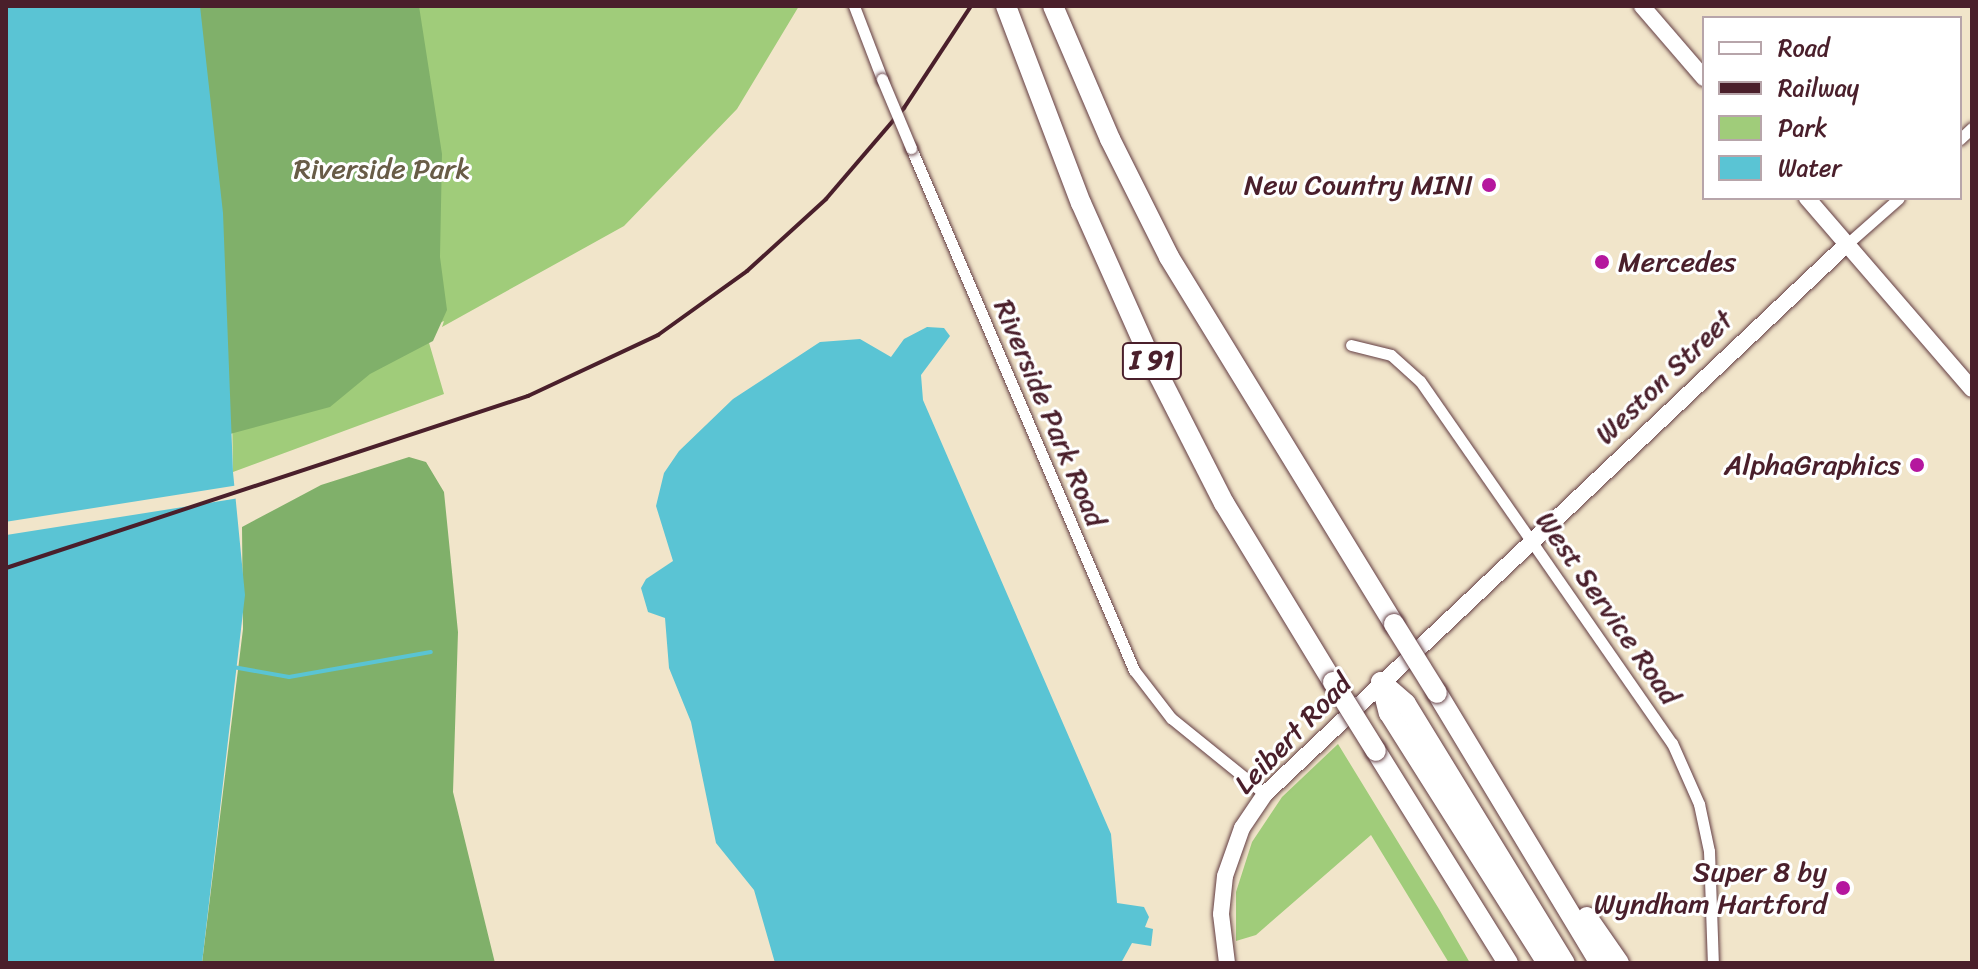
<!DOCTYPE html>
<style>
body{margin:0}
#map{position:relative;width:1978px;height:969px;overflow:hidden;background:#f1e5ca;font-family:Sriracha,sans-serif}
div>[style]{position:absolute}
.green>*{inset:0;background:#a0cc7a}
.forest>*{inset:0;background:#80b06a}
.water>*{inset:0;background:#5ac4d4}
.pier>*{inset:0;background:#f1e5ca;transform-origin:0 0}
.stream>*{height:4px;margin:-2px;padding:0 2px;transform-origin:2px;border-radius:2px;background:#5ac4d4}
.roads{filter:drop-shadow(0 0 2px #633d43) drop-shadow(0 0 2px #633d43)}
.street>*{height:11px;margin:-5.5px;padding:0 5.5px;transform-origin:5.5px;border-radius:5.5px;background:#fff}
.secondary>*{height:16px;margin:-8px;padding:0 8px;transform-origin:8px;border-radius:8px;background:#fff}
.highway>*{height:20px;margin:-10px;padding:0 10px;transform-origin:10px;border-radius:10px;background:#fff}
.rail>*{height:4px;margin:-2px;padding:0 2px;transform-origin:2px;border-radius:2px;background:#4a1f2b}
.bridges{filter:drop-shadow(0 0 2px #633d43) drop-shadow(0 0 2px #633d43)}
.street-bridge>*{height:11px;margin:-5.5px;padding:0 5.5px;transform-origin:5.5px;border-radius:5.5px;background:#fff}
.highway-bridge>*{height:20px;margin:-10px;padding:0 10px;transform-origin:10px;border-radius:10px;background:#fff}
.dots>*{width:22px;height:22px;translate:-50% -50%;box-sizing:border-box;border:4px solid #fff;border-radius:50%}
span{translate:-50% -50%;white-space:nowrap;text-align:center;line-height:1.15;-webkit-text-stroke:6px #fff;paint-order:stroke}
.shield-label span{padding:2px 6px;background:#fff;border:2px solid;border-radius:6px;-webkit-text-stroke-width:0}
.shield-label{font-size:26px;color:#4a1f2b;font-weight:700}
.park-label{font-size:28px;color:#685c47}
.poi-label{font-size:28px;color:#4a1f2b}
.right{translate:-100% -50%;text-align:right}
.left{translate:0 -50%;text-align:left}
.street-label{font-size:28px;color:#4a1f2b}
.frame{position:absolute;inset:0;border:8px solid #4a1f2b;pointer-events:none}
.legend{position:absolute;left:1702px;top:16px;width:260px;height:184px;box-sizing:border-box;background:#fff;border:2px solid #b7a5aa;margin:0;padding:10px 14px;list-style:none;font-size:24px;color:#4a1f2b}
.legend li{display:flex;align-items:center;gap:16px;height:40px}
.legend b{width:40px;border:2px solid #b7a5aa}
</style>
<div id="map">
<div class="green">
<div style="clip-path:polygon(200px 6px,799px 6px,737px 109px,624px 226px,442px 327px,444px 321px,425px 329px,444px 394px,233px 472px,231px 347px)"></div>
<div style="clip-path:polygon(1338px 744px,1439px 909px,1470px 963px,1449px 963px,1371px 835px,1256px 935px,1236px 941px,1236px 892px,1252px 842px,1282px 797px)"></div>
</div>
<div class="forest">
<div style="clip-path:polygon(149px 6px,419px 6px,442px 154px,440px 257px,447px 310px,433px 341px,370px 374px,330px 407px,230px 434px)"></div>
<div style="clip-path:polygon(409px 457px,426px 462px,444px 492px,458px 632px,453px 792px,495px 963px,202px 963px,243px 629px,242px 527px,321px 485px)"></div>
</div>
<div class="water">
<div style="clip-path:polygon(6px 6px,200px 6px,223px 213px,233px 472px,245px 595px,202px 963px,6px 963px)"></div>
<div style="clip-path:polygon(927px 327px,944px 328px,950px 336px,921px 375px,923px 400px,1111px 834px,1117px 903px,1144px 907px,1149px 917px,1145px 927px,1153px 929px,1151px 946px,1132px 943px,1121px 963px,775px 963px,754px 890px,716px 843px,691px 722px,669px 668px,665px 618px,648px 612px,641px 588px,646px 579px,673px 561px,656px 506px,664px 473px,679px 451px,733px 399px,820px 342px,860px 339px,891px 357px,904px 339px)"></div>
</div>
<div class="pier">
<div style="left:239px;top:485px;width:13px;height:245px;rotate:81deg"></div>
</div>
<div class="stream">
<div style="left:233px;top:667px;width:57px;rotate:10.1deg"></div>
<div style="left:289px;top:677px;width:144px;rotate:-10deg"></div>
</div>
<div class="roads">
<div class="street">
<div style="left:854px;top:6px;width:78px;rotate:69deg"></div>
<div style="left:1960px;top:139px;width:16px;rotate:-43deg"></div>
<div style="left:911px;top:148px;width:568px;rotate:66.87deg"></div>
<div style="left:1134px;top:670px;width:61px;rotate:52.4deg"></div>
<div style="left:1171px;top:718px;width:121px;rotate:39deg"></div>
<div style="left:1847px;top:244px;width:69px;rotate:-41.5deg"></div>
<div style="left:1351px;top:345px;width:41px;rotate:14deg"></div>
<div style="left:1391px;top:355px;width:39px;rotate:42deg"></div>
<div style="left:1420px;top:381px;width:441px;rotate:55.2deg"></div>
<div style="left:1672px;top:743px;width:67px;rotate:66.1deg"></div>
<div style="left:1699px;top:804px;width:48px;rotate:78deg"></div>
<div style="left:1709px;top:851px;width:112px;rotate:88deg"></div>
</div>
<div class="secondary">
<div style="left:1642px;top:6px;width:95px;rotate:49.3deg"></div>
<div style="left:1807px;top:198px;width:252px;rotate:49.2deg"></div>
<div style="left:1227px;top:963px;width:49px;rotate:-97deg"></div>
<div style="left:1221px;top:914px;width:38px;rotate:-84deg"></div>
<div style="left:1225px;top:876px;width:51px;rotate:-70.5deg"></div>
<div style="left:1242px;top:828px;width:41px;rotate:-55.9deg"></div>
<div style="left:1265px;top:794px;width:801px;rotate:-43.38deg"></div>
</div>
<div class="highway">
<div style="left:1006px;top:6px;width:211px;rotate:69.2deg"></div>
<div style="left:1081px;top:203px;width:170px;rotate:66deg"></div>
<div style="left:1150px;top:358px;width:163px;rotate:63deg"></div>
<div style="left:1224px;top:503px;width:210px;rotate:58.7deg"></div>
<div style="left:1053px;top:6px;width:145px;rotate:66.8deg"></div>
<div style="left:1110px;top:139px;width:132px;rotate:63.4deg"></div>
<div style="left:1169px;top:257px;width:430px;rotate:58.5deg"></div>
<div style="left:1381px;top:682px;width:33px;rotate:41deg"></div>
<div style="left:1406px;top:704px;width:304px;rotate:58.5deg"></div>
<div style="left:1381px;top:682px;width:32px;rotate:76deg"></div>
<div style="left:1389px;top:713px;width:296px;rotate:57.7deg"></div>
<div style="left:1437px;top:693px;width:315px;rotate:58.9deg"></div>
<div style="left:1376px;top:751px;width:250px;rotate:58.1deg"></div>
<div style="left:1587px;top:917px;width:56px;rotate:55.2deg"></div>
</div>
</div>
<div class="rail">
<div style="left:6px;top:568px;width:550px;rotate:-18.24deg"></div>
<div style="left:528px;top:396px;width:144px;rotate:-25.1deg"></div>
<div style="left:658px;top:335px;width:110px;rotate:-35.7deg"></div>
<div style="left:747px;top:271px;width:107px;rotate:-42.3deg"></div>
<div style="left:826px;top:199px;width:120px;rotate:-49.4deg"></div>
<div style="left:904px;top:108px;width:122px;rotate:-56.7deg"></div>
</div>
<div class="bridges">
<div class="street-bridge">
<div style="left:882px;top:79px;width:75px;rotate:67.2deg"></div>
</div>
<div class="highway-bridge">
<div style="left:1394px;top:624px;width:81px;rotate:58.1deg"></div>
<div style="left:1333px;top:682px;width:81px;rotate:58.1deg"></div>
</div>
</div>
<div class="dots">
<div style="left:1489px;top:185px;background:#b5179e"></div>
<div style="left:1602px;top:262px;background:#b5179e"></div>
<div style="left:1917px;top:465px;background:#b5179e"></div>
<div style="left:1843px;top:888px;background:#b5179e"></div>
</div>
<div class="shield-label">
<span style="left:1152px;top:361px">I 91</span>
</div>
<div class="park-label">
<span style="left:382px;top:169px">Riverside Park</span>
</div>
<div class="poi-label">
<span class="right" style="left:1473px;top:185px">New Country MINI</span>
<span class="left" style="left:1618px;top:262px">Mercedes</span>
<span class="right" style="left:1901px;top:465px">AlphaGraphics</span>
<span class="right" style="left:1827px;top:888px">Super 8 by<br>Wyndham Hartford</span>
</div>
<div class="street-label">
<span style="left:1664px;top:377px;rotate:-44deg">Weston Street</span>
<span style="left:1050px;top:413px;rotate:67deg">Riverside Park Road</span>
<span style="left:1608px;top:608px;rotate:55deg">West Service Road</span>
<span style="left:1293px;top:734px;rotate:-46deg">Leibert Road</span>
</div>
<div class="frame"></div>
<ul class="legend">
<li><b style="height:10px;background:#fff"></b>Road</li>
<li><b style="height:10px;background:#4a1f2b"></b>Railway</li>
<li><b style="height:22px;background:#a0cc7a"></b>Park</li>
<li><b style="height:22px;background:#5ac4d4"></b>Water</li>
</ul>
</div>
